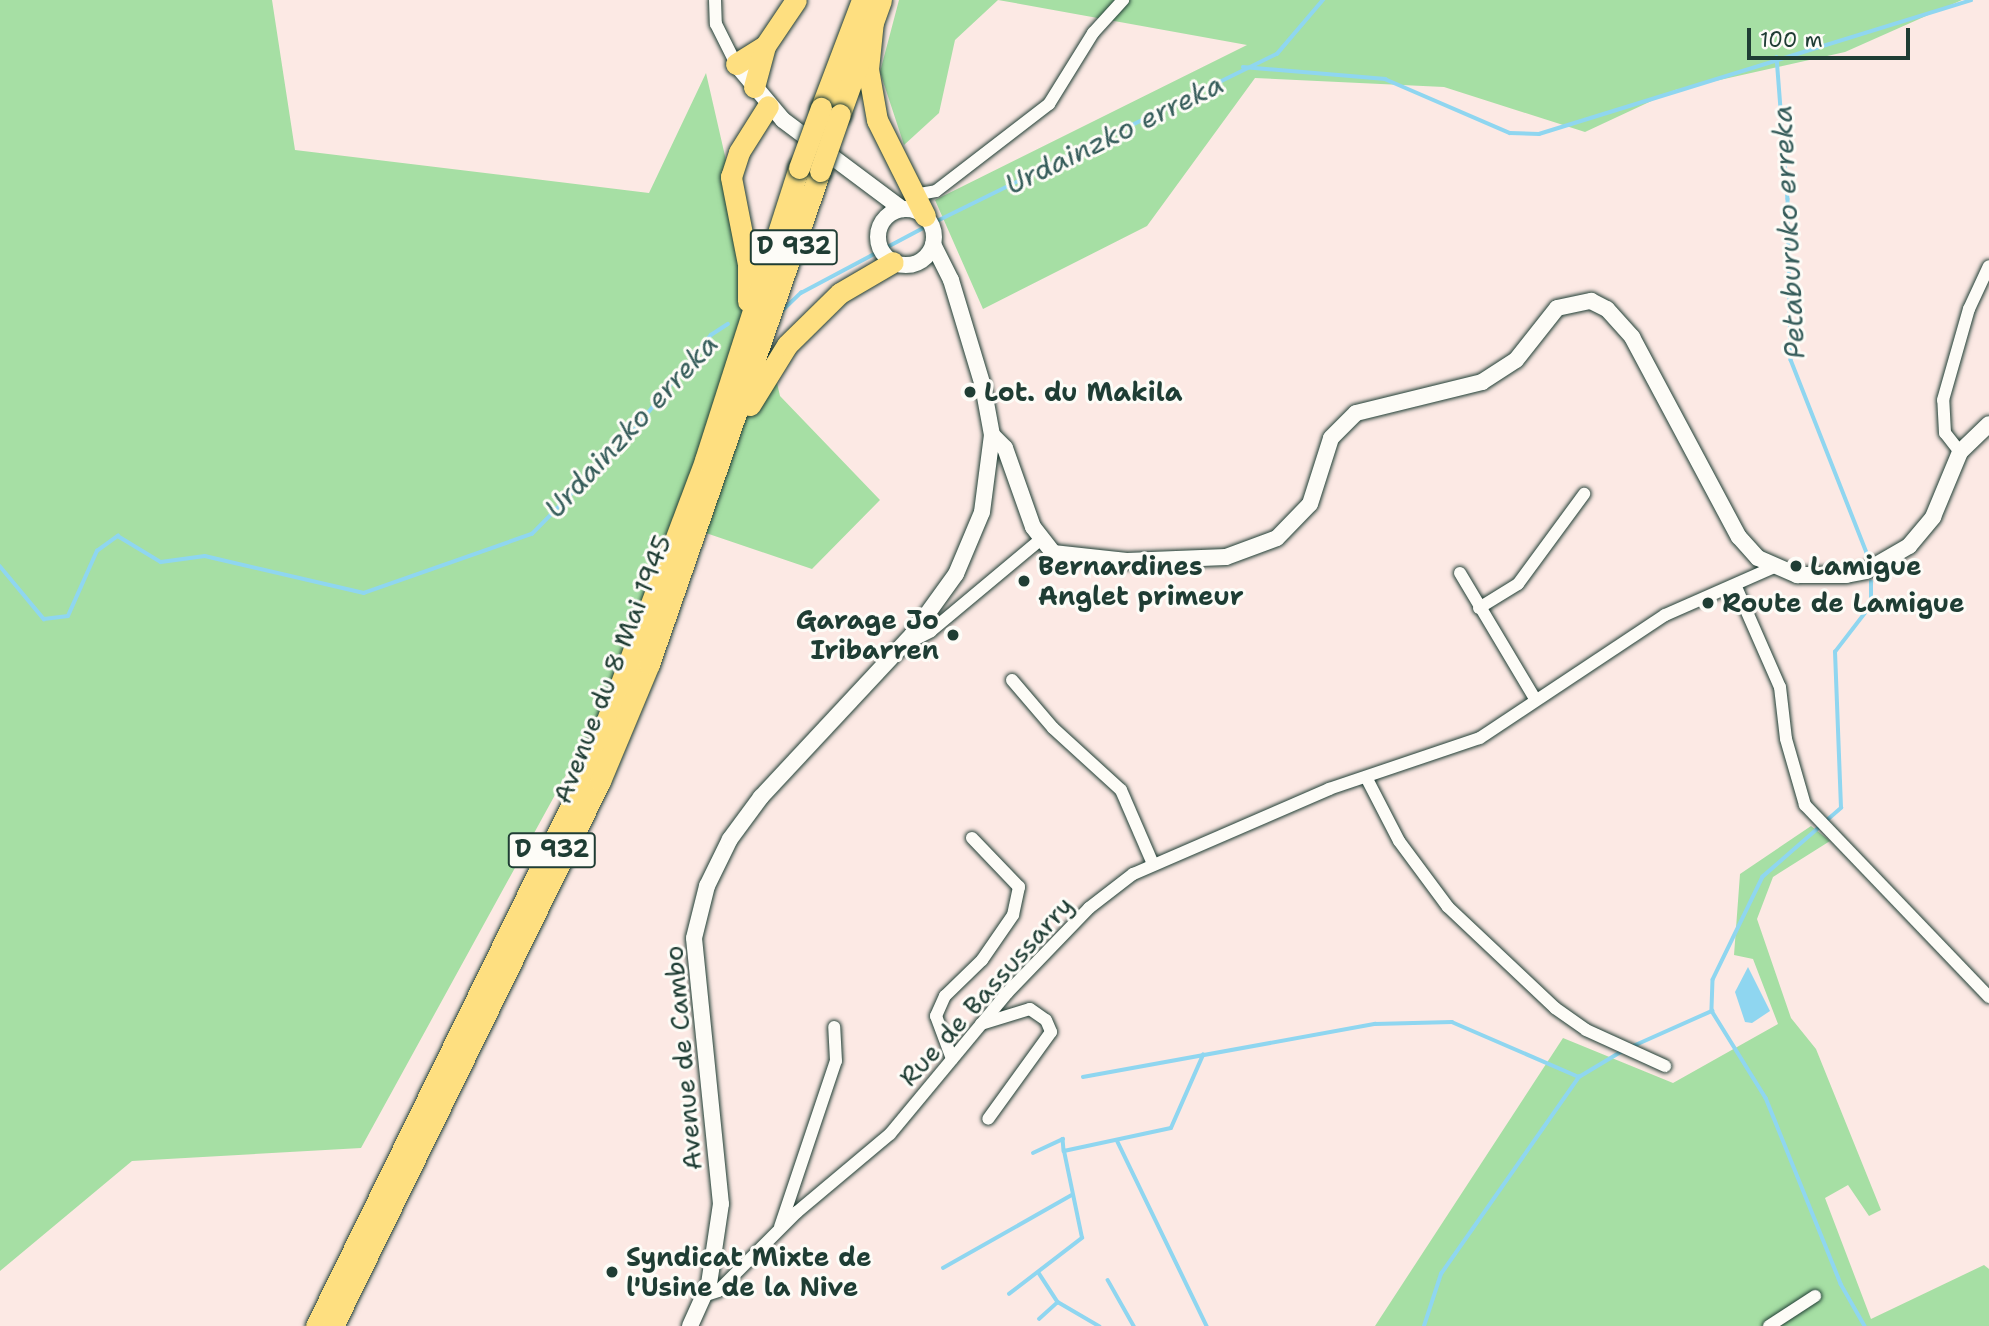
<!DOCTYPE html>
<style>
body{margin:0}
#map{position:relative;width:1989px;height:1326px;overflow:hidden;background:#fce9e4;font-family:"Shantell Sans",sans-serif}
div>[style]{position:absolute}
.green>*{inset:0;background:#a6dfa4}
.water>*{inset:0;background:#8fd6f0}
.stream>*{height:3.5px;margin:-1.75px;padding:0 1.75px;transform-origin:1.75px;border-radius:1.75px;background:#8fd6f0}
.roads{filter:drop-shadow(0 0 2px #1f3d34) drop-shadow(0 0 2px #1f3d34)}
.minor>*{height:12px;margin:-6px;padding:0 6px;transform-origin:6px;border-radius:6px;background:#fdfcf7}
.tertiary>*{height:16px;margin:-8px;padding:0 8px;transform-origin:8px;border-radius:8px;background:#fdfcf7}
.tertiary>.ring{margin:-8px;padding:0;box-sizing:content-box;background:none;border:16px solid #fdfcf7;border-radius:50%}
.trunk>*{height:21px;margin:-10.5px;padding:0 10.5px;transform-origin:10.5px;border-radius:10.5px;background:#fedf80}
.bridges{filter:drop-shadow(0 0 2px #1f3d34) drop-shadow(0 0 2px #1f3d34)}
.trunk-bridge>*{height:21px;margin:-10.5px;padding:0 10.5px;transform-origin:10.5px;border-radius:10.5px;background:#fedf80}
.dots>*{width:19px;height:19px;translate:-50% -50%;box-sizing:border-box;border:4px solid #fdfcf7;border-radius:50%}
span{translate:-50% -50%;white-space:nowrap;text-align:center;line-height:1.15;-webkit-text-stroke:6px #fdfcf7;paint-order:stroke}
.shield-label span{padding:2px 5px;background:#fdfcf7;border:2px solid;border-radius:5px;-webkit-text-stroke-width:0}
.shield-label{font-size:24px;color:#1f3d34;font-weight:700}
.poi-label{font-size:26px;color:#1f3d34;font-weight:700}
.left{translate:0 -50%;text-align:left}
.right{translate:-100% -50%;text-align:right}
.street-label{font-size:26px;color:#1f3d34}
.water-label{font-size:28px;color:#355c5a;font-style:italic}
.scale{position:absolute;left:1747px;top:28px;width:163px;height:32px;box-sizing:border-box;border:4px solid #1f3d34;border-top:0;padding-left:9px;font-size:21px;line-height:24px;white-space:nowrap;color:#1f3d34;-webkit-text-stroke:5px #fdfcf7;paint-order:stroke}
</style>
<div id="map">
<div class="green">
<div style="clip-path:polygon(0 0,272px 0,295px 150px,649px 193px,706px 73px,780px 396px,880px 500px,812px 569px,700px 531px,361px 1148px,132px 1161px,0 1271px)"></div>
<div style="clip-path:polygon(899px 0,1962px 0,1845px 52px,1675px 90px,1585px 132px,1444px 87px,1255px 78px,1147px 226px,983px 309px,935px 200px,1247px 45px,998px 0,955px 40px,939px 113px,904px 145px,880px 72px)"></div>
<div style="clip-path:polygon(1811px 826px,1830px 841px,1773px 877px,1757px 919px,1791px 1018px,1816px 1049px,1881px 1210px,1869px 1216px,1848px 1185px,1825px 1198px,1871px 1319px,1984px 1265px,1989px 1269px,1989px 1326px,1375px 1326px,1563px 1038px,1673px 1083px,1778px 1024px,1753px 959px,1734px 955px,1740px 874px)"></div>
</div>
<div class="water">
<div style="clip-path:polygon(1748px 967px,1770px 1011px,1752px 1023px,1745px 1022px,1735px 992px)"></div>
</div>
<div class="stream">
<div style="left:1777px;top:57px;width:142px;rotate:85.6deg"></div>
<div style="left:1788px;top:199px;width:161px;rotate:88.9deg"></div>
<div style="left:1791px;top:360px;width:216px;rotate:68.5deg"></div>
<div style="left:1243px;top:67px;width:143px;rotate:4.8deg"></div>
<div style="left:1385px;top:79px;width:136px;rotate:23.4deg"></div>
<div style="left:1510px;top:133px;width:29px;rotate:2deg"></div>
<div style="left:1539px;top:134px;width:452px;rotate:-17.2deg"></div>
<div style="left:781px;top:312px;width:28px;rotate:-44deg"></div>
<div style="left:801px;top:293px;width:145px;rotate:-28deg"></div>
<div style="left:929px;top:225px;width:388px;rotate:-26.2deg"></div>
<div style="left:1277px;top:54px;width:71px;rotate:-49.6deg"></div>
<div style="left:0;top:566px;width:69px;rotate:50.3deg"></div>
<div style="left:44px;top:619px;width:24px;rotate:-7deg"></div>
<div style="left:68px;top:616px;width:71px;rotate:-66deg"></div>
<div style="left:97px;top:551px;width:26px;rotate:-36deg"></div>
<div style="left:118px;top:536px;width:50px;rotate:31.2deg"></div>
<div style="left:161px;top:562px;width:44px;rotate:-7.8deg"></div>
<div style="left:205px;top:556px;width:163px;rotate:13.1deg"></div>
<div style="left:364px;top:593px;width:178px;rotate:-19.4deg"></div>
<div style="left:532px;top:534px;width:146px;rotate:-45.6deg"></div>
<div style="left:634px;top:430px;width:122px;rotate:-51deg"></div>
<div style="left:711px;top:335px;width:20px;rotate:-33deg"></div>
<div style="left:1826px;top:821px;width:20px;rotate:-41deg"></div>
<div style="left:1841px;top:808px;width:156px;rotate:-92.2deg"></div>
<div style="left:1835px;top:652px;width:59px;rotate:-52.5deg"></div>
<div style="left:1871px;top:605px;width:23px;rotate:-90deg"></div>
<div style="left:1818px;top:829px;width:73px;rotate:138.9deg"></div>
<div style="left:1763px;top:877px;width:114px;rotate:115.9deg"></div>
<div style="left:1713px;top:980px;width:31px;rotate:92deg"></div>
<div style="left:1712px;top:1011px;width:102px;rotate:58.2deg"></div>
<div style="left:1766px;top:1098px;width:201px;rotate:68deg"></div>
<div style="left:1841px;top:1284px;width:48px;rotate:60.3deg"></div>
<div style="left:1631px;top:1047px;width:89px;rotate:-24deg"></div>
<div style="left:1083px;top:1077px;width:297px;rotate:-10.3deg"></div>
<div style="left:1375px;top:1024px;width:77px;rotate:-1.5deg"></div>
<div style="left:1452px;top:1022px;width:138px;rotate:23.4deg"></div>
<div style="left:1117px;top:1140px;width:207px;rotate:64.2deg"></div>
<div style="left:1033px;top:1153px;width:33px;rotate:-25deg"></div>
<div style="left:1063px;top:1139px;width:12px;rotate:85deg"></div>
<div style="left:943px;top:1268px;width:148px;rotate:-29.5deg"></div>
<div style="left:1039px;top:1273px;width:35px;rotate:57deg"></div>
<div style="left:1058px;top:1302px;width:48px;rotate:30.3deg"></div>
<div style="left:1108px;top:1280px;width:53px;rotate:60.5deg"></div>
<div style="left:1009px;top:1294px;width:92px;rotate:-37.5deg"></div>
<div style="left:1082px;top:1238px;width:89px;rotate:-101.7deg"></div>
<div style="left:1064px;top:1151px;width:109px;rotate:-12.1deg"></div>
<div style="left:1171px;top:1128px;width:80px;rotate:-66.3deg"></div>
<div style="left:1039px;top:1319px;width:25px;rotate:-42deg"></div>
<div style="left:1424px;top:1326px;width:55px;rotate:-71.9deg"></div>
<div style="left:1441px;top:1274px;width:241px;rotate:-55deg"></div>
<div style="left:1579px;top:1077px;width:52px;rotate:-31deg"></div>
</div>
<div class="roads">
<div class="minor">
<div style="left:715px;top:0;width:24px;rotate:88deg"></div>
<div style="left:716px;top:24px;width:45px;rotate:63.4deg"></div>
<div style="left:914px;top:195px;width:22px;rotate:-10deg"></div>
<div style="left:936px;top:191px;width:143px;rotate:-37.6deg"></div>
<div style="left:1049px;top:104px;width:84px;rotate:-58.2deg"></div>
<div style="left:1093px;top:33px;width:45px;rotate:-47.7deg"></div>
<div style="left:1960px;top:452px;width:24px;rotate:-128deg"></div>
<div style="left:1945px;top:433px;width:33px;rotate:-93deg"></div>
<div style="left:1943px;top:400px;width:95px;rotate:-74.1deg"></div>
<div style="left:1969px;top:309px;width:47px;rotate:-65.1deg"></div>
<div style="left:1460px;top:573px;width:147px;rotate:59.2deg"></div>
<div style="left:1736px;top:587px;width:109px;rotate:66.3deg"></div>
<div style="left:1780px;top:687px;width:52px;rotate:83.4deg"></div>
<div style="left:1786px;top:739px;width:69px;rotate:73.9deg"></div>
<div style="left:1805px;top:805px;width:266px;rotate:46.2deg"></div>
<div style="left:1479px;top:608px;width:46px;rotate:-31.6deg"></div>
<div style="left:1518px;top:584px;width:112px;rotate:-53.7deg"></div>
<div style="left:906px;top:644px;width:28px;rotate:-27deg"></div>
<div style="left:931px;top:631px;width:143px;rotate:-39.9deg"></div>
<div style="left:1012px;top:680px;width:63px;rotate:49.5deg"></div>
<div style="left:1053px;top:728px;width:92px;rotate:42.4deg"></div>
<div style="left:1121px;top:790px;width:81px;rotate:66.6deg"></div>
<div style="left:1366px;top:777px;width:72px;rotate:62.7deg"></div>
<div style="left:1399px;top:841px;width:82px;rotate:53.4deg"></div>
<div style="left:1448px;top:907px;width:147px;rotate:43.3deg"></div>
<div style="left:1555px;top:1008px;width:38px;rotate:35deg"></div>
<div style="left:1586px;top:1030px;width:87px;rotate:24.5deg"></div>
<div style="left:981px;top:1024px;width:51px;rotate:-17deg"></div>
<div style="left:1030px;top:1009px;width:19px;rotate:35deg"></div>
<div style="left:1046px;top:1020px;width:13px;rotate:67deg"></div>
<div style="left:1051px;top:1032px;width:107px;rotate:125.9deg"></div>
<div style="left:952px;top:1059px;width:46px;rotate:-110.4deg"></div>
<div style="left:936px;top:1016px;width:22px;rotate:-66deg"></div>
<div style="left:945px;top:996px;width:52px;rotate:-44.2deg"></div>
<div style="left:982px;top:960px;width:55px;rotate:-55.4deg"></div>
<div style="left:1013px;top:915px;width:29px;rotate:-78deg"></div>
<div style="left:1019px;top:887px;width:68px;rotate:-133.8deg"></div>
<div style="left:780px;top:1227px;width:175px;rotate:-71.4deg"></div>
<div style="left:836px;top:1061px;width:34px;rotate:-93deg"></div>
<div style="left:706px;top:1295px;width:13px;rotate:-18deg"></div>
<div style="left:718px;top:1291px;width:112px;rotate:-45deg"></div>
<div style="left:797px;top:1212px;width:121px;rotate:-40deg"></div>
<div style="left:890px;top:1134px;width:183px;rotate:-50.3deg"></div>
<div style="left:1007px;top:993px;width:118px;rotate:-46deg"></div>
<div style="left:1089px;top:908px;width:56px;rotate:-37.7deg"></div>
<div style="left:1133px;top:874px;width:214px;rotate:-23.4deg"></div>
<div style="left:1329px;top:789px;width:159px;rotate:-18.7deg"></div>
<div style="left:1480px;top:738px;width:222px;rotate:-33.6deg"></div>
<div style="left:1665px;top:615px;width:117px;rotate:-23.7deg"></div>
<div style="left:1769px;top:1326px;width:55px;rotate:-33.1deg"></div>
</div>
<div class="tertiary">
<div style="left:736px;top:64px;width:73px;rotate:50deg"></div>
<div style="left:783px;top:120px;width:149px;rotate:36.8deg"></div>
<div class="ring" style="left:878px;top:209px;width:40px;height:40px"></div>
<div style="left:992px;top:435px;width:18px;rotate:45deg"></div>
<div style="left:1005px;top:448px;width:84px;rotate:70.5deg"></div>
<div style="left:1033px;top:527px;width:33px;rotate:52deg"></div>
<div style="left:1053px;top:553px;width:74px;rotate:6.2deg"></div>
<div style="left:1127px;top:561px;width:99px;rotate:-2.3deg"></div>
<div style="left:1226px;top:557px;width:54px;rotate:-20.4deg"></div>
<div style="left:1277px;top:538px;width:47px;rotate:-45.9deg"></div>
<div style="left:1310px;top:504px;width:69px;rotate:-72.3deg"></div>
<div style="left:1331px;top:438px;width:35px;rotate:-45deg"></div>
<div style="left:1356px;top:413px;width:130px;rotate:-13.8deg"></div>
<div style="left:1482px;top:382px;width:40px;rotate:-32.9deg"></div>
<div style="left:1516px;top:360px;width:66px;rotate:-51.7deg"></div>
<div style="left:1557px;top:308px;width:35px;rotate:-12deg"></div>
<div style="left:1591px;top:301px;width:18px;rotate:27deg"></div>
<div style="left:1607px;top:309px;width:38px;rotate:48deg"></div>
<div style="left:1632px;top:337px;width:227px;rotate:61.9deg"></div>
<div style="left:1739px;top:537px;width:28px;rotate:48deg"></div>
<div style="left:1758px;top:558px;width:43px;rotate:23.6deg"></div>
<div style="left:1797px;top:575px;width:49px"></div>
<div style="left:1846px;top:575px;width:20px;rotate:-11deg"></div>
<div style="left:1866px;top:571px;width:50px;rotate:-30.2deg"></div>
<div style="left:1909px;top:546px;width:38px;rotate:-50deg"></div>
<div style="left:1933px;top:517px;width:70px;rotate:-67.4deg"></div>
<div style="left:1960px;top:452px;width:40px;rotate:-44deg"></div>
<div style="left:690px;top:1326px;width:46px;rotate:-65.7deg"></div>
<div style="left:709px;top:1284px;width:81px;rotate:-81.5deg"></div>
<div style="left:721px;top:1204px;width:267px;rotate:-95.8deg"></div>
<div style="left:694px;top:938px;width:54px;rotate:-76deg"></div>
<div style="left:707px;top:886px;width:52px;rotate:-63.9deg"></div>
<div style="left:730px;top:839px;width:52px;rotate:-53.6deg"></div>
<div style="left:761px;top:797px;width:221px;rotate:-47deg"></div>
<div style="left:912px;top:635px;width:75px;rotate:-54.2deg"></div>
<div style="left:956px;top:574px;width:67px;rotate:-67.2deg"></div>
<div style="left:982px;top:512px;width:78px;rotate:-82.6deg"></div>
<div style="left:992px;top:435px;width:50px;rotate:-100.4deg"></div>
<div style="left:983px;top:386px;width:111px;rotate:-106.8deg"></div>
<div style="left:951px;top:280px;width:40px;rotate:-116.6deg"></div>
</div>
<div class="trunk">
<div style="left:873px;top:21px;width:48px;rotate:95.9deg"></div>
<div style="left:868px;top:69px;width:52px;rotate:80deg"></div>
<div style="left:877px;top:120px;width:107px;rotate:63.4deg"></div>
<div style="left:736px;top:64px;width:34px;rotate:-32deg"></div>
<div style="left:765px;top:46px;width:55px;rotate:-56deg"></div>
<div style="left:754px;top:87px;width:42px;rotate:-75deg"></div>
<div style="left:821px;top:108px;width:116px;rotate:-69.2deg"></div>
<div style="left:840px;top:114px;width:121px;rotate:-70.2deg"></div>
<div style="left:748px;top:301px;width:37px;rotate:-90deg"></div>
<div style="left:748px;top:264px;width:89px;rotate:-101.1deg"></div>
<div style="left:731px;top:177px;width:26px;rotate:-72deg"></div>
<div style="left:739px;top:152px;width:54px;rotate:-57.8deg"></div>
<div style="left:750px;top:405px;width:70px;rotate:-58.3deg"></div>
<div style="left:787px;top:345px;width:74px;rotate:-44.5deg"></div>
<div style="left:840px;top:293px;width:61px;rotate:-30.3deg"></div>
<div style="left:316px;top:1326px;width:616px;rotate:-63.89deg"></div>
<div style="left:587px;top:773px;width:335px;rotate:-69.3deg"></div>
<div style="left:705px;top:460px;width:307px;rotate:-72.2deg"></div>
<div style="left:333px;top:1326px;width:607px;rotate:-63.9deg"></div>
<div style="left:600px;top:781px;width:127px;rotate:-67.3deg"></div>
<div style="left:649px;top:664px;width:522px;rotate:-70.87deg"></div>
</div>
</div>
<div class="bridges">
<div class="trunk-bridge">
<div style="left:799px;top:168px;width:64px;rotate:-69.9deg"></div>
<div style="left:820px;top:171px;width:60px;rotate:-70.7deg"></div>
</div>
</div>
<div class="dots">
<div style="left:970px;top:392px;background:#1f3d34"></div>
<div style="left:1796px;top:566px;background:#1f3d34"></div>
<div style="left:1024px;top:581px;background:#1f3d34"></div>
<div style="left:1708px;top:603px;background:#1f3d34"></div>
<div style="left:953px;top:635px;background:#1f3d34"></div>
<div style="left:612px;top:1272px;background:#1f3d34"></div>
</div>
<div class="shield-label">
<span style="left:794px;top:247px">D 932</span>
<span style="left:552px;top:850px">D 932</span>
</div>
<div class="poi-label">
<span class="left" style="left:984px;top:392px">Lot. du Makila</span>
<span class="left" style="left:1038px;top:581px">Bernardines<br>Anglet primeur</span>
<span class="left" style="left:1810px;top:566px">Lamigue</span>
<span class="left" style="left:1722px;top:603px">Route de Lamigue</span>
<span class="right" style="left:939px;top:635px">Garage Jo<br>Iribarren</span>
<span class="left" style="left:626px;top:1272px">Syndicat Mixte de<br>l'Usine de la Nive</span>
</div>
<div class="street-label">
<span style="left:612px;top:669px;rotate:-69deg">Avenue du 8 Mai 1945</span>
<span style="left:986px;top:991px;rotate:-48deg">Rue de Bassussarry</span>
<span style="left:683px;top:1058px;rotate:-95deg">Avenue de Cambo</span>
</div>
<div class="water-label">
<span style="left:1114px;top:134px;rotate:-26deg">Urdainzko erreka</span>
<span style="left:1788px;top:232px;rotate:-93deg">Petaburuko erreka</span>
<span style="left:631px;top:426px;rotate:-47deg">Urdainzko erreka</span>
</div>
<div class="scale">100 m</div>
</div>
